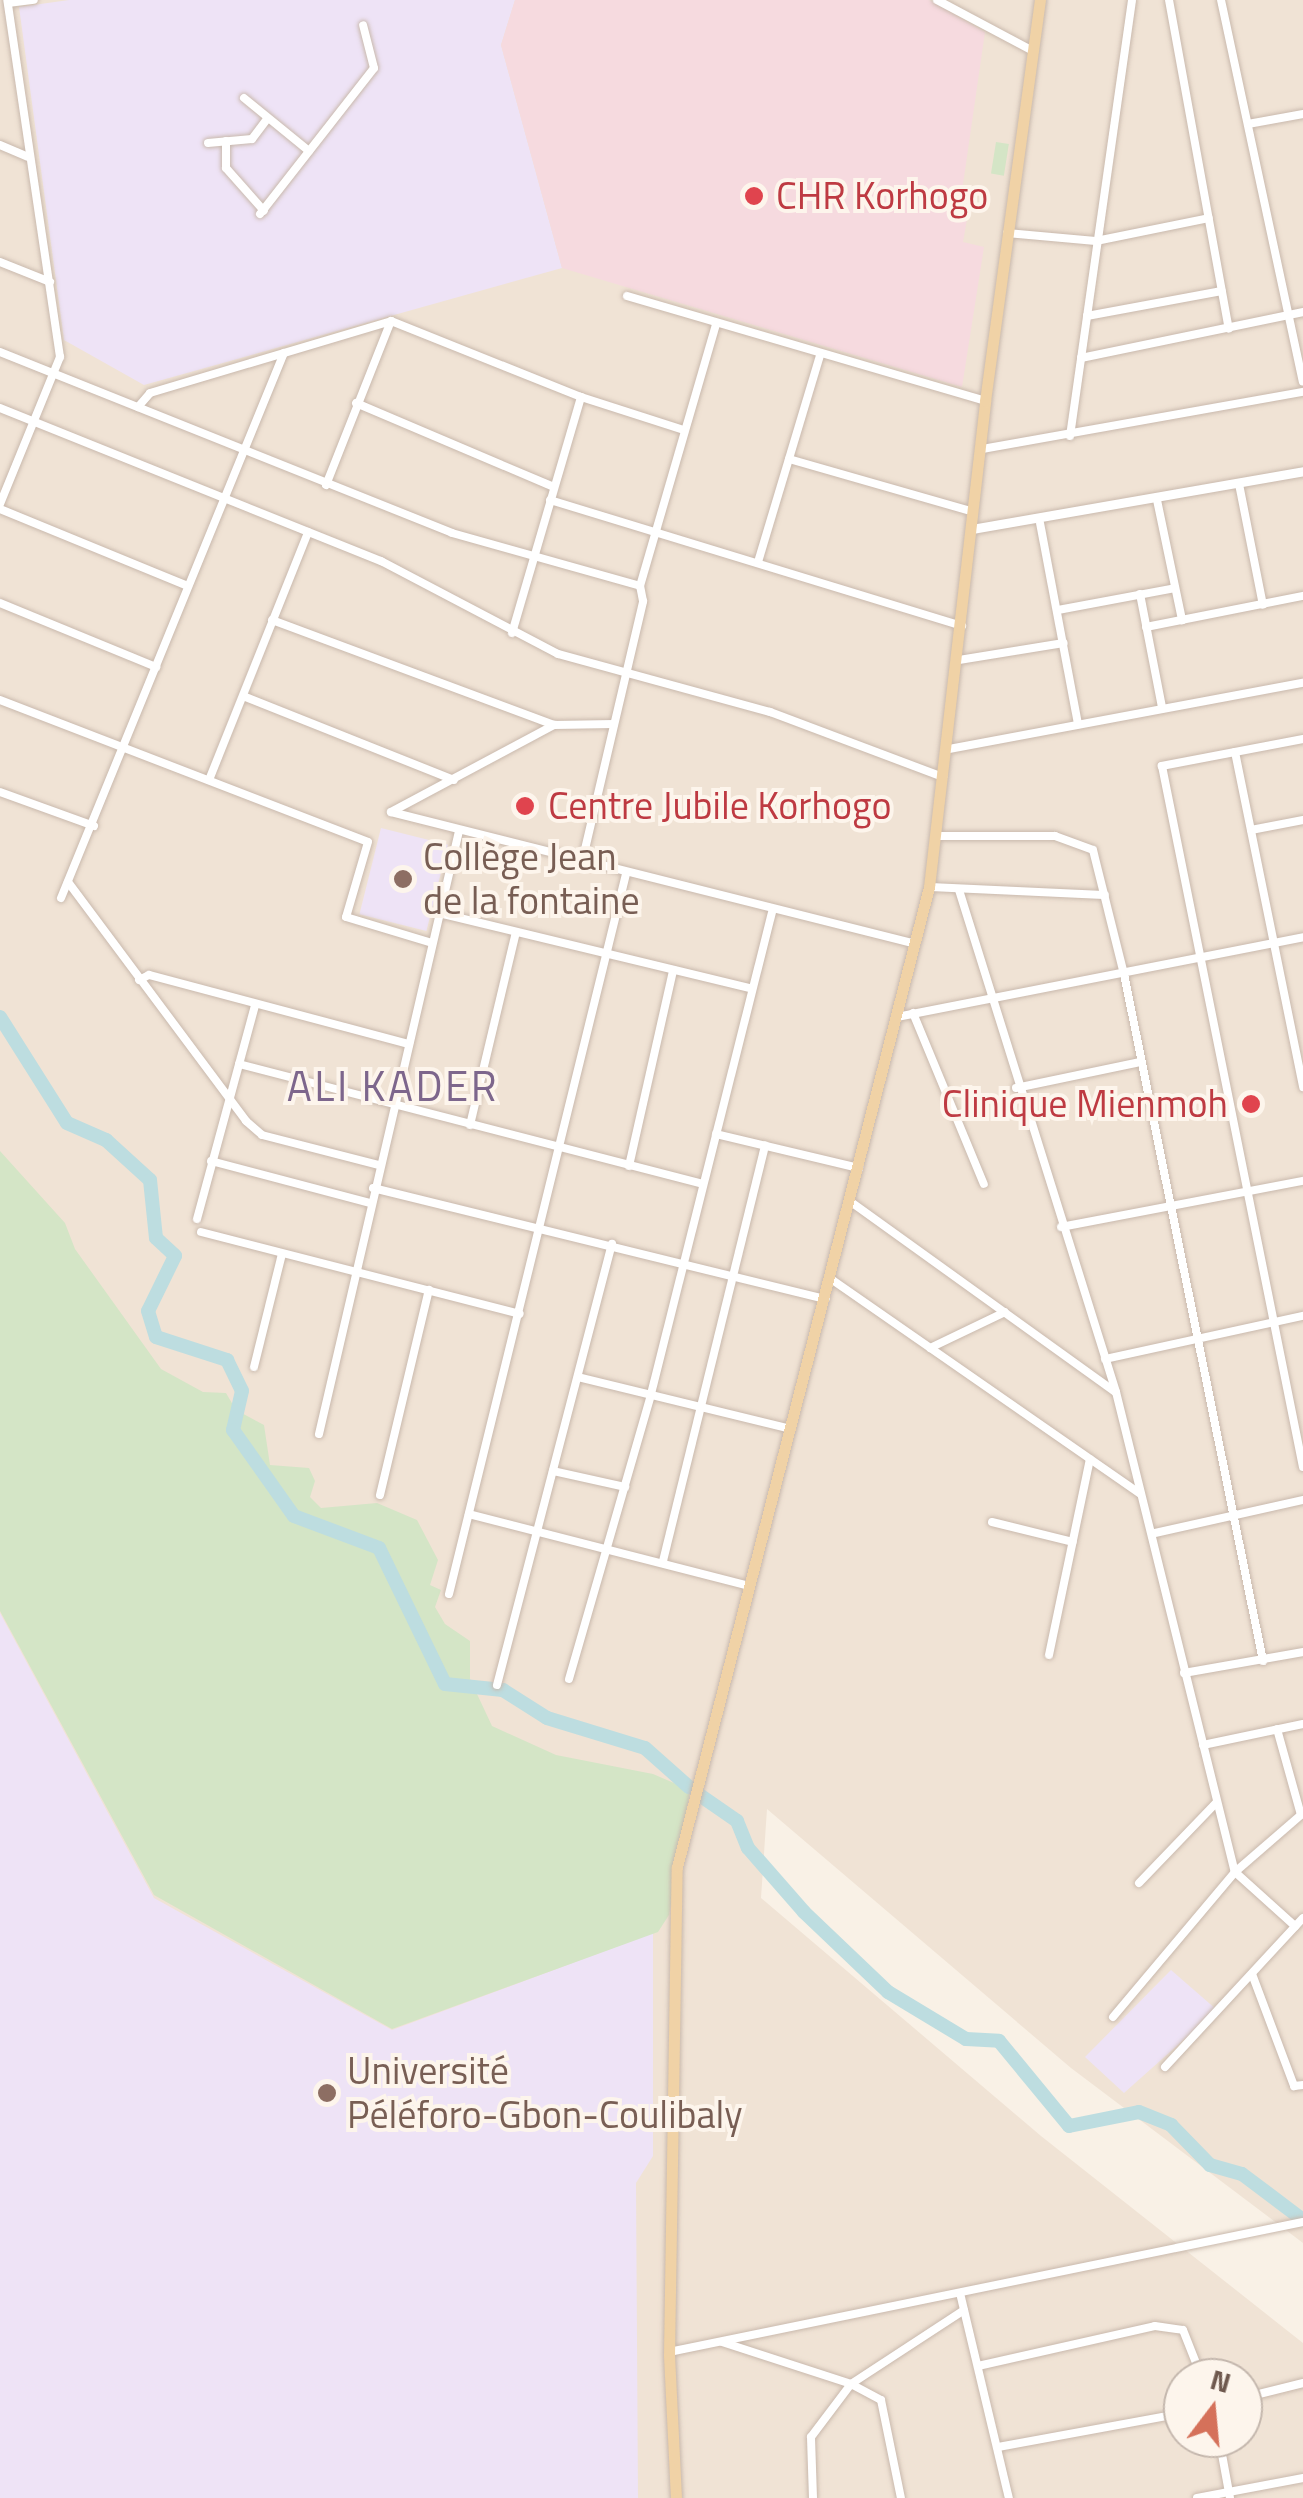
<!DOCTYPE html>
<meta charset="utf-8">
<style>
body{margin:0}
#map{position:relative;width:1303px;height:2498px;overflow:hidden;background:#f9f1e6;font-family:"Titillium Web",sans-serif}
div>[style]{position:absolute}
.residential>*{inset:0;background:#f0e3d5}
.education>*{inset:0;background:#eee3f6;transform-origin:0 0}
.medical>*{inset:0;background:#f6dadf}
.green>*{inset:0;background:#d4e5c6;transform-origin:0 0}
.river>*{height:14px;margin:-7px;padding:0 7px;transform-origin:7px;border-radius:7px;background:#bddde0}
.roads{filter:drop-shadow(0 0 2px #c9b9ad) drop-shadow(0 0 2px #c9b9ad)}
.minor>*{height:8px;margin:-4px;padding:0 4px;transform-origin:4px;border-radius:4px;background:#fff}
.tertiary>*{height:9px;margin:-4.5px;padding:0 4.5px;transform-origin:4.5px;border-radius:4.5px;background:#fff}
.primary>*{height:11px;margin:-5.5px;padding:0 5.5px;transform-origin:5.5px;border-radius:5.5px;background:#f0d2a6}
.dots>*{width:28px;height:28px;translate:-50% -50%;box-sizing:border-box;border:5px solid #fdf5ec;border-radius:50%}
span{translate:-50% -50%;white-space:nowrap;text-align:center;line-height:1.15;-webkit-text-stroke:8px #fdf5ec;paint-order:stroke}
.health-label{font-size:38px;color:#be3a42}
.left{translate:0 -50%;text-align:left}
.right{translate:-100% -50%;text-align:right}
.education-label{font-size:38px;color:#785e54}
.quarter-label{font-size:42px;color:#7d668c;letter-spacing:2.5px}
.north{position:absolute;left:1163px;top:2358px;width:100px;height:100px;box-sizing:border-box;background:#fdf5ec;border:2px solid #c4b7ad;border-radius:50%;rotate:16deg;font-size:28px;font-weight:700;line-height:40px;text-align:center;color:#6f594e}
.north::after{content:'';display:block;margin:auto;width:35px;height:45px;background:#d5715a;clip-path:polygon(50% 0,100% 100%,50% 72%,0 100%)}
</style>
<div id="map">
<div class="residential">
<div style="clip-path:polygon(evenodd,0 0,1303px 0,1303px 2243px,1071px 2068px,767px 1809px,761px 1898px,1041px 2136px,1303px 2343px,1303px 2498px,0 2498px,0 0,1183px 2378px,1243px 2378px,1243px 2438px,1183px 2438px,1183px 2378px)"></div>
</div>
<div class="education">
<div style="clip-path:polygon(69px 0,515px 0,501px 45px,562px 268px,144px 385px,64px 340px,19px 7px)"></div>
<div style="left:381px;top:828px;width:69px;height:89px;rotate:14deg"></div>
<div style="clip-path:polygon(0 1613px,154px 1898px,392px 2030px,653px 1933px,653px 2156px,636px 2183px,638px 2498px,0 2498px)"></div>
<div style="clip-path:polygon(1171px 1970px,1217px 2010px,1124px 2093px,1085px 2057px)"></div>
</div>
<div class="medical">
<div style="clip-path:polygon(515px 0,929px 0,985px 32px,962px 191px,970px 202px,963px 242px,984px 247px,962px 387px,562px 268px,501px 45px)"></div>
</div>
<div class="green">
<div style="left:996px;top:142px;width:13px;height:32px;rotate:9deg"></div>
<div style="clip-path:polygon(0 1151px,65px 1223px,75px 1249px,161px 1369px,203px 1392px,226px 1393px,236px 1410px,264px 1425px,270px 1465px,309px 1468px,315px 1481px,310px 1497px,321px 1508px,377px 1503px,417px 1520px,438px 1560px,430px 1585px,441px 1590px,435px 1607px,445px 1624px,470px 1641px,470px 1679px,492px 1726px,556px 1755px,653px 1774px,690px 1790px,669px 1915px,658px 1932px,392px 2029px,154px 1895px,0 1611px)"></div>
</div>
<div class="river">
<div style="left:0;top:1017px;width:125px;rotate:57.7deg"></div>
<div style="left:67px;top:1123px;width:43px;rotate:23.6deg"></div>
<div style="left:106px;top:1140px;width:59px;rotate:42.3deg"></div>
<div style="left:150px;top:1180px;width:58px;rotate:84.1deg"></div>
<div style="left:156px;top:1238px;width:26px;rotate:43deg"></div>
<div style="left:175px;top:1256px;width:61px;rotate:116.1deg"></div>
<div style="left:148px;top:1311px;width:27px;rotate:73deg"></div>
<div style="left:156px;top:1337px;width:75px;rotate:17.9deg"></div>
<div style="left:227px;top:1360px;width:34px;rotate:64deg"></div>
<div style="left:242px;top:1391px;width:40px;rotate:103deg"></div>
<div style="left:233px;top:1430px;width:105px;rotate:54.7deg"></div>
<div style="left:294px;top:1516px;width:91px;rotate:20.6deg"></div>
<div style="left:379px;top:1548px;width:151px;rotate:64.1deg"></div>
<div style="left:445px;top:1684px;width:58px;rotate:5.9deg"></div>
<div style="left:503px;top:1690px;width:52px;rotate:32.5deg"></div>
<div style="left:547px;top:1718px;width:102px;rotate:17deg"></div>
<div style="left:645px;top:1748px;width:59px;rotate:41.6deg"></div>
<div style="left:701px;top:1796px;width:44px;rotate:34.8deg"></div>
<div style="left:737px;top:1821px;width:29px;rotate:68deg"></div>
<div style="left:748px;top:1848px;width:85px;rotate:48.8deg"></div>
<div style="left:804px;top:1912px;width:116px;rotate:43.6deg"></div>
<div style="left:888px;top:1992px;width:91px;rotate:31.1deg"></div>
<div style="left:966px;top:2039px;width:33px;rotate:3deg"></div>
<div style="left:999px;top:2041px;width:110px;rotate:50.5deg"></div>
<div style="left:1069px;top:2126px;width:71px;rotate:-11.3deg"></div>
<div style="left:1139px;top:2112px;width:35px;rotate:22deg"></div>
<div style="left:1171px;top:2125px;width:56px;rotate:45.7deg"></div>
<div style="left:1210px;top:2165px;width:33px;rotate:16deg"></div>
<div style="left:1242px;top:2174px;width:76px;rotate:37deg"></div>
</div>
<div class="roads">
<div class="minor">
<div style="left:937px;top:0;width:109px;rotate:28deg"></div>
<div style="left:1169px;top:0;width:334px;rotate:79.7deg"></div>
<div style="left:1221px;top:0;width:390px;rotate:77.9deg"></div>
<div style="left:8px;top:3px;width:26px;rotate:-7deg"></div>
<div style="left:244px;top:98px;width:84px;rotate:39.2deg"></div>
<div style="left:1248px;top:124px;width:56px;rotate:-10.3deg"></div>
<div style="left:226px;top:141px;width:27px;rotate:90deg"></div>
<div style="left:226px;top:168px;width:57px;rotate:48.5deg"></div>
<div style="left:208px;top:143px;width:44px;rotate:-5.2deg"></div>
<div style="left:252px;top:139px;width:26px;rotate:-53deg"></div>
<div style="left:0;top:145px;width:30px;rotate:23deg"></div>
<div style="left:260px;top:214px;width:185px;rotate:-52deg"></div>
<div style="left:374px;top:68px;width:44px;rotate:-104.3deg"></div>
<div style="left:1007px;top:233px;width:89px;rotate:5.1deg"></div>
<div style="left:1096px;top:241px;width:115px;rotate:-11.5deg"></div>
<div style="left:0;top:262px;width:54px;rotate:21.8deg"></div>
<div style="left:627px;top:296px;width:373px;rotate:16.3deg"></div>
<div style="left:1087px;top:316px;width:137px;rotate:-10.5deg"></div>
<div style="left:0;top:352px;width:487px;rotate:21.8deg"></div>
<div style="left:452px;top:533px;width:195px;rotate:15.7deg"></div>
<div style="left:1081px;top:358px;width:227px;rotate:-11.7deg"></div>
<div style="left:356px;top:403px;width:215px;rotate:23deg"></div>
<div style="left:138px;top:407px;width:18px;rotate:-49deg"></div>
<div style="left:150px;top:393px;width:252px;rotate:-16.6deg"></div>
<div style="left:391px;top:321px;width:205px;rotate:21.8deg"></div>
<div style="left:581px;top:397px;width:108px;rotate:17.8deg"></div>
<div style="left:0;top:408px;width:411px;rotate:21.9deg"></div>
<div style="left:381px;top:561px;width:200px;rotate:27.7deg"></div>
<div style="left:558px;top:654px;width:220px;rotate:15.3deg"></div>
<div style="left:770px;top:712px;width:185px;rotate:20.6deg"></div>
<div style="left:1070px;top:436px;width:440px;rotate:-81.9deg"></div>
<div style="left:982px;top:449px;width:326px;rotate:-10.1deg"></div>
<div style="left:789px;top:459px;width:192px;rotate:16deg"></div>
<div style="left:1239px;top:484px;width:123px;rotate:78.8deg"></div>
<div style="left:326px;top:485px;width:176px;rotate:-68.4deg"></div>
<div style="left:550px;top:500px;width:431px;rotate:17deg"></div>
<div style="left:1157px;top:500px;width:123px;rotate:78.2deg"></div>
<div style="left:0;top:504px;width:159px;rotate:-67.8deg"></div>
<div style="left:60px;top:357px;width:361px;rotate:-98.4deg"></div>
<div style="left:0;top:509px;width:203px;rotate:22.3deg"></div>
<div style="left:1040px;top:523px;width:205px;rotate:79.3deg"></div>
<div style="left:758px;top:562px;width:216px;rotate:-73.3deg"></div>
<div style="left:1140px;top:594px;width:115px;rotate:79deg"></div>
<div style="left:0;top:603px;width:169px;rotate:22.3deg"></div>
<div style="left:1058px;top:610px;width:119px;rotate:-10.6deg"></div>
<div style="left:272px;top:620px;width:301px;rotate:20.4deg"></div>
<div style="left:554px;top:725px;width:60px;rotate:-1deg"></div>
<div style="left:1146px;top:627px;width:160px;rotate:-11.2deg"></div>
<div style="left:512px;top:633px;width:246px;rotate:-73.7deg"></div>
<div style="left:959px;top:660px;width:106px;rotate:-9.2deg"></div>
<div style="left:243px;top:696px;width:227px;rotate:21.7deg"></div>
<div style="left:0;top:700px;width:394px;rotate:21.1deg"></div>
<div style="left:368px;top:842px;width:78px;rotate:106.3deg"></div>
<div style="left:346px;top:917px;width:90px;rotate:16.8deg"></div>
<div style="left:1303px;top:739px;width:144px;rotate:169.2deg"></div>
<div style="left:1162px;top:766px;width:715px;rotate:78.63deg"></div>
<div style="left:949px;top:749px;width:360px;rotate:-10.6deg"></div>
<div style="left:1235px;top:752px;width:342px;rotate:78.5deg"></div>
<div style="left:209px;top:780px;width:267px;rotate:-68.2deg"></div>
<div style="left:0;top:792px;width:100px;rotate:19.9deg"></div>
<div style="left:391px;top:812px;width:541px;rotate:14.11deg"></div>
<div style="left:391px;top:812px;width:185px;rotate:-28.1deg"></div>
<div style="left:1251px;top:830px;width:53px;rotate:-10.9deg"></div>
<div style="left:937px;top:836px;width:118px"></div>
<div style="left:1055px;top:836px;width:40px;rotate:20.2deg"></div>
<div style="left:1093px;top:850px;width:128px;rotate:76deg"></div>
<div style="left:1124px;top:974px;width:701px;rotate:78.56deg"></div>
<div style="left:582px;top:862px;width:268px;rotate:-76.8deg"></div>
<div style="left:643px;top:601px;width:15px;rotate:-101deg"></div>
<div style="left:640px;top:586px;width:273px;rotate:-73.8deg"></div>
<div style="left:68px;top:882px;width:298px;rotate:53.3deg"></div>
<div style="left:246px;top:1121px;width:21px;rotate:41deg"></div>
<div style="left:262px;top:1135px;width:121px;rotate:14.4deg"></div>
<div style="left:929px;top:887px;width:176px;rotate:2.6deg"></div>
<div style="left:959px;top:890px;width:526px;rotate:72.63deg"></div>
<div style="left:1116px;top:1392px;width:495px;rotate:76.1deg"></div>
<div style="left:1235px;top:1872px;width:81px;rotate:42deg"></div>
<div style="left:61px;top:898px;width:589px;rotate:-67.75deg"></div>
<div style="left:439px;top:913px;width:322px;rotate:13.6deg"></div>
<div style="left:139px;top:980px;width:11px;rotate:-27deg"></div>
<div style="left:149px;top:975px;width:269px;rotate:14.9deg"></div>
<div style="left:913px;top:1013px;width:185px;rotate:67.5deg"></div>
<div style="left:897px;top:1017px;width:414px;rotate:-11.1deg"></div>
<div style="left:239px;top:1064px;width:479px;rotate:14.5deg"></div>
<div style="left:1016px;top:1088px;width:127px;rotate:-11.8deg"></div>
<div style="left:470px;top:1125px;width:198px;rotate:-76.6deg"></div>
<div style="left:716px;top:1134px;width:147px;rotate:13.4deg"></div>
<div style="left:211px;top:1161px;width:164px;rotate:14.8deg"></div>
<div style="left:629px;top:1166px;width:201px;rotate:-77.3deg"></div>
<div style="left:373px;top:1188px;width:466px;rotate:13.8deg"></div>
<div style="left:851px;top:1202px;width:325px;rotate:35.7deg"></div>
<div style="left:197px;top:1219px;width:222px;rotate:-74.8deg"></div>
<div style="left:1061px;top:1227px;width:246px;rotate:-10.8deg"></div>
<div style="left:201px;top:1232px;width:329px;rotate:14.4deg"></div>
<div style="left:831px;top:1279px;width:376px;rotate:34.8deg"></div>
<div style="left:930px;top:1348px;width:83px;rotate:-25.6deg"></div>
<div style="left:1105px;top:1359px;width:203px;rotate:-12.3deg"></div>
<div style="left:254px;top:1367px;width:116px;rotate:-76.1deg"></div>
<div style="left:578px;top:1377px;width:219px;rotate:13.7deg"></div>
<div style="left:319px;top:1434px;width:619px;rotate:-76.93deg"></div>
<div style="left:553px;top:1471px;width:74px;rotate:12.5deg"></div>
<div style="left:380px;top:1495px;width:211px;rotate:-76.6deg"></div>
<div style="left:469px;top:1514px;width:290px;rotate:14.4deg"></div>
<div style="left:992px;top:1522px;width:83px;rotate:13.9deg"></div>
<div style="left:1155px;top:1533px;width:152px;rotate:-12.6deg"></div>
<div style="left:663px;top:1561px;width:428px;rotate:-76.2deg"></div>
<div style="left:449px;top:1594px;width:741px;rotate:-76.19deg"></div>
<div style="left:1049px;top:1655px;width:200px;rotate:-78.2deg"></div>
<div style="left:1184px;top:1673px;width:121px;rotate:-10deg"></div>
<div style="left:569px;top:1679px;width:297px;rotate:-73.9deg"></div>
<div style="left:651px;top:1394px;width:498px;rotate:-75.9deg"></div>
<div style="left:497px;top:1685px;width:456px;rotate:-75.4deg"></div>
<div style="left:1277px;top:1729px;width:89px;rotate:74.4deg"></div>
<div style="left:1203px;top:1745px;width:102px;rotate:-11.9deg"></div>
<div style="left:1139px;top:1883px;width:112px;rotate:-46.1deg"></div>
<div style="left:1252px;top:1974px;width:120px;rotate:69.4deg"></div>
<div style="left:1294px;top:2086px;width:9px;rotate:-6deg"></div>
<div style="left:1113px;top:2017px;width:189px;rotate:-49.9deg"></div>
<div style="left:1235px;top:1872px;width:90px;rotate:-40.9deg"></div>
<div style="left:1165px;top:2067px;width:203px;rotate:-47.2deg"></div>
<div style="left:960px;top:2293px;width:211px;rotate:76.6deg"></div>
<div style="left:722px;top:2342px;width:136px;rotate:18deg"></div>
<div style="left:851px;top:2384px;width:135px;rotate:-33.2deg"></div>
<div style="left:669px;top:2352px;width:647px;rotate:-11.59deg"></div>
<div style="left:978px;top:2366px;width:181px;rotate:-12.7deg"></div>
<div style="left:1155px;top:2326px;width:28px;rotate:8deg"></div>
<div style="left:1183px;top:2330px;width:52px;rotate:68.4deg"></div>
<div style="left:1243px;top:2398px;width:62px;rotate:-14deg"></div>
<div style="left:1219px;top:2438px;width:61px;rotate:79.6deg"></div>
<div style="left:998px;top:2447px;width:188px;rotate:-10.4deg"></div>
<div style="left:813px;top:2498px;width:61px;rotate:-91.9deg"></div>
<div style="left:811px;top:2437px;width:66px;rotate:-53deg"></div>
<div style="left:851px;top:2384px;width:34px;rotate:28deg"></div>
<div style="left:881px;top:2400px;width:100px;rotate:78.5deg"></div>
<div style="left:1197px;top:2498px;width:108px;rotate:-10.7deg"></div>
</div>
<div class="tertiary">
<div style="left:972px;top:529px;width:336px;rotate:-9.9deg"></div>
</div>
<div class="primary">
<div style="left:676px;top:2498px;width:143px;rotate:-92.8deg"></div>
<div style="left:669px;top:2355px;width:488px;rotate:-89.1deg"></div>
<div style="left:677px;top:1867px;width:1012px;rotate:-75.58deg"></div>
<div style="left:929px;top:887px;width:489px;rotate:-83.4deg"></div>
<div style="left:985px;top:401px;width:405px;rotate:-82.2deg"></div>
</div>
</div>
<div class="dots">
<div style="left:754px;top:196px;background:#e0444e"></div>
<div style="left:525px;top:806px;background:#e0444e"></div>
<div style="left:403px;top:879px;background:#8d6e63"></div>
<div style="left:1251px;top:1104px;background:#e0444e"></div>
<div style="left:327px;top:2093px;background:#8d6e63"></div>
</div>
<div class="health-label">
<span class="left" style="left:776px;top:196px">CHR Korhogo</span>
<span class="left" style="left:548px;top:806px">Centre Jubile Korhogo</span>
<span class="right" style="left:1228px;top:1104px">Clinique Mienmoh</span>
</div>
<div class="education-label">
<span class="left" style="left:423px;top:879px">Collège Jean<br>de la fontaine</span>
<span class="left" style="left:347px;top:2093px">Université<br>Péléforo-Gbon-Coulibaly</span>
</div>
<div class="quarter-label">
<span style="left:393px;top:1085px">ALI KADER</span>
</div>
<div class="north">N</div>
</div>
